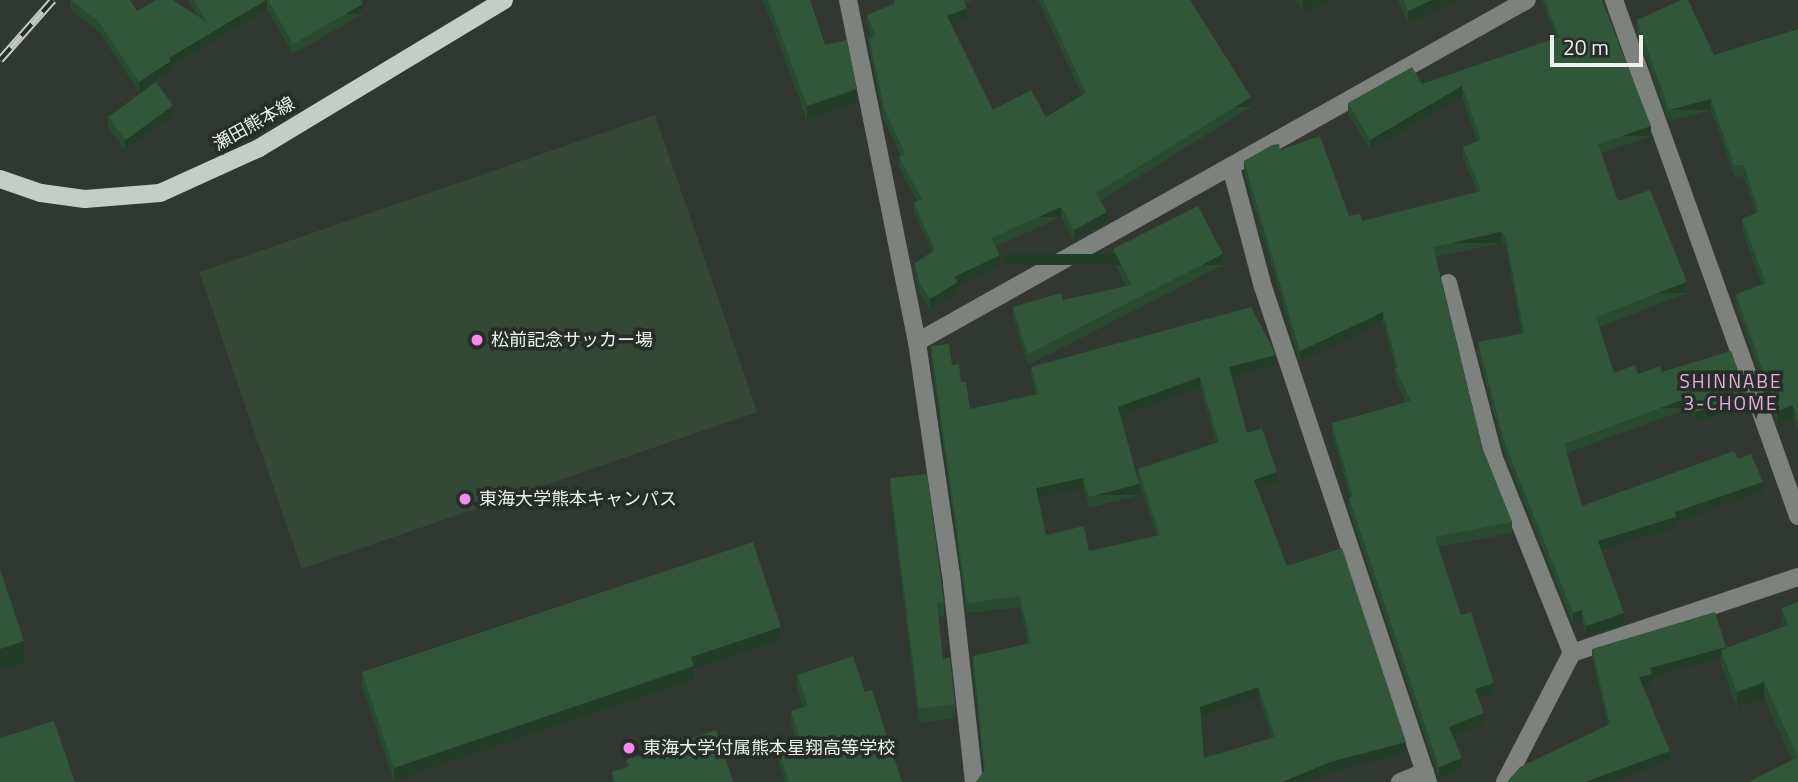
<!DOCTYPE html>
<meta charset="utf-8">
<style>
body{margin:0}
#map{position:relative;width:1798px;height:782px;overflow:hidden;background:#303831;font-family:"Titillium Web","Noto Sans JP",sans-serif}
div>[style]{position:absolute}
.green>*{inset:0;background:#334836;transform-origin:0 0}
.minor>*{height:18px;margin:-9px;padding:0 9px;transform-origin:9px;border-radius:9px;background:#7e827e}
.major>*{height:18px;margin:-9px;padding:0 9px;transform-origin:9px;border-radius:9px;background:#c5cec6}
.rail>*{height:8px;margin-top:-4px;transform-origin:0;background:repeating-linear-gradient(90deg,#262e27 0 16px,#c3c9c4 0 32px);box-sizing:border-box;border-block:2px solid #c3c9c4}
.wall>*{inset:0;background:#2a4a30}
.shaded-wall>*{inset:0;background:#223c27;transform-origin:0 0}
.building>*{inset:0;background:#315638;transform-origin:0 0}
.dots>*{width:19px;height:19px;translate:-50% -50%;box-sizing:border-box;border:4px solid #262e27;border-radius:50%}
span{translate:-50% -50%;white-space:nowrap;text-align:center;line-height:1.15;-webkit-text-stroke:7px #262e27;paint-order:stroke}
.street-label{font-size:18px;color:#ebf1ec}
.poi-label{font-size:18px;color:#ebf1ec}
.left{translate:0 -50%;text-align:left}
.neighbourhood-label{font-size:19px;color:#e9ade4;letter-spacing:2px}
.scale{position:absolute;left:1550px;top:35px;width:93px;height:32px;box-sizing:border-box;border:4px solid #ebf1ec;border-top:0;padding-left:9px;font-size:21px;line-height:24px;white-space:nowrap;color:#ebf1ec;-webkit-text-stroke:5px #262e27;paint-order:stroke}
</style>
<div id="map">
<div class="green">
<div style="left:655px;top:115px;width:314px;height:482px;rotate:71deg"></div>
</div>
<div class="minor">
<div style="left:848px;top:0;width:349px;rotate:78.6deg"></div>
<div style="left:917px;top:342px;width:234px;rotate:81.7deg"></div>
<div style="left:951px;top:574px;width:209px;rotate:83.7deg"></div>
<div style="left:1614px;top:0;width:548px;rotate:70.37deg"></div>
<div style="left:1231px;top:167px;width:124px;rotate:75.1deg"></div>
<div style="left:1263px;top:287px;width:522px;rotate:71.57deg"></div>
<div style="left:1448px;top:283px;width:181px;rotate:75.3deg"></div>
<div style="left:1494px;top:458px;width:210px;rotate:68.2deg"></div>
<div style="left:917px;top:342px;width:699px;rotate:-29.28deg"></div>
<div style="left:1400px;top:782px;width:27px;rotate:-22deg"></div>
<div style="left:1505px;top:782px;width:145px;rotate:-62.6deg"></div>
<div style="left:1572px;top:653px;width:238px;rotate:-18.6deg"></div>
</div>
<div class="major">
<div style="left:0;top:179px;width:43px;rotate:18.9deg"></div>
<div style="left:41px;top:193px;width:44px;rotate:7.8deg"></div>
<div style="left:85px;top:199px;width:75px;rotate:-4.6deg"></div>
<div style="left:160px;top:193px;width:109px;rotate:-24.4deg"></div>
<div style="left:259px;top:148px;width:286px;rotate:-31.1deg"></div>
</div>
<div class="rail">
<div style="left:0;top:60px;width:80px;rotate:-48.5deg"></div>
</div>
<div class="wall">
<div style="clip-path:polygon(70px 0,130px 0,137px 11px,197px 15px,187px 0,365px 0,362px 2px,363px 14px,293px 54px,267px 9px,171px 67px,171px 71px,139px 92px,99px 32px,70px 9px)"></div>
<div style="clip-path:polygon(763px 0,810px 0,825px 45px,857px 102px,807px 120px)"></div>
<div style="clip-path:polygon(895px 0,973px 0,965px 3px,967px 18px,951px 25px,993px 110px,1046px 117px,1082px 95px,1038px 0,1190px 0,1251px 107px,1100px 201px,1107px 222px,1074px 240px,1061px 217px,995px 247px,1000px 266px,958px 286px,958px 293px,930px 310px,919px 292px,915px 273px,915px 263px,932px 252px,914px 213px,914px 203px,917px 201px,899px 168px,899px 157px,901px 156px,884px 119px,869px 48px,869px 37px,872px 37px,867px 25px,867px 15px,894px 4px)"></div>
<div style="clip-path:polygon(1296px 0,1330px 0,1303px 13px)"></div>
<div style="clip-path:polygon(1398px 0,1458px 0,1458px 1px,1408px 24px)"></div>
<div style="clip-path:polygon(1542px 0,1602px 0,1651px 136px,1601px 153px,1618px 201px,1687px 293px,1599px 327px,1614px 373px,1638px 374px,1662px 372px,1747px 406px,1695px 422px,1690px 408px,1567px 453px,1582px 506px,1738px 459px,1763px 492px,1676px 522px,1676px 528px,1601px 550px,1624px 624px,1586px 636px,1582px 620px,1573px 624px,1505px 454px,1478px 353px,1478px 342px,1522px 334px,1506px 247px,1501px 243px,1436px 257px,1483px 450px,1512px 522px,1512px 533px,1438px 547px,1461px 615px,1494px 693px,1478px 698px,1484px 724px,1453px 736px,1462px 769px,1439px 778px,1349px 509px,1349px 498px,1350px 498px,1332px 434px,1332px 423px,1406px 402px,1395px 379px,1395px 368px,1383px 322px,1300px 362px,1244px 172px,1244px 161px,1280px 150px,1349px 216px,1362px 221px,1477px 192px,1463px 158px,1463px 147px,1477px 141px,1462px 97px,1370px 150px,1348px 114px,1348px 103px,1422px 84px,1556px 39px)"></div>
<div style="clip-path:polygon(1637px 20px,1714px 55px,1798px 29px,1798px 432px,1793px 417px,1777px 422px,1736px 305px,1736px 294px,1762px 285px,1742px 230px,1742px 219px,1756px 213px,1744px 177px,1734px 176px,1711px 110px,1669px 121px,1637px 32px)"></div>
<div style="clip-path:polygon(173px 115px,125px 150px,108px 127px,108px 117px)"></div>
<div style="clip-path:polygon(1113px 249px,1223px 265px,1028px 365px,1013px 318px,1013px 307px,1063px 300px,1126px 286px,1113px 261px)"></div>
<div style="clip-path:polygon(evenodd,931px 346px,952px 365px,961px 382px,970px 409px,1036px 394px,1031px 378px,1031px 367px,1276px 365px,1232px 377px,1247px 433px,1277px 483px,1257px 489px,1287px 566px,1406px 753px,1330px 773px,1308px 782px,976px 782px,984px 771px,973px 666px,973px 656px,1028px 644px,1020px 607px,967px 613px,931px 357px,931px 346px,1200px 387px,1216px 443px,1138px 469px,1138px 479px,1157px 536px,1089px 551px,1046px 535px,1038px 499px,1083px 488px,1089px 508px,1139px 495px,1121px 417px,1200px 387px,931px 346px,1259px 698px,1272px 738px,1204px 758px,1201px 717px,1259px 698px)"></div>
<div style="clip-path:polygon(890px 478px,944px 602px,944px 616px,938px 617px,943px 659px,955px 704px,955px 718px,919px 723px,890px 492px)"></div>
<div style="clip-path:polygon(1798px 602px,1798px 782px,1792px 760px,1764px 698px,1737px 708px,1721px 665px,1721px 658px,1652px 677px,1652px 684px,1643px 686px,1670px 761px,1611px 782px,1507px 782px,1608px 725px,1592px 658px,1592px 649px,1726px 648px,1784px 627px,1782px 623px,1782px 608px)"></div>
<div style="clip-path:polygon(781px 640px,694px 669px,694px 680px,394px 781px,362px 686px,362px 672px)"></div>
<div style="clip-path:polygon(797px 675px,865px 692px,902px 782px,785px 782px,779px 764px,779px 751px,797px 745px,791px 724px,791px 711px,803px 707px,797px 688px)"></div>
<div style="clip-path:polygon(626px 760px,733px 782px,612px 782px,612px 772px,626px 767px)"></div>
</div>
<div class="shaded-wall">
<div style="clip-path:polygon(266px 0,267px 0,267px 9px,171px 67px,171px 71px,139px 92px,139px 82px,169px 58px)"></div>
<div style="clip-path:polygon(1303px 0,1330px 0,1303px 13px)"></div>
<div style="clip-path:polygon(1432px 0,1458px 0,1458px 1px,1408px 24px,1408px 11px)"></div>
<div style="left:363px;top:4px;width:10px;height:81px;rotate:90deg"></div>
<div style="clip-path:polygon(967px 8px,967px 18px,947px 27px,947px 16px)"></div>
<div style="clip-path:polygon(1462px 86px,1462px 97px,1370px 150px,1370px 140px)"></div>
<div style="clip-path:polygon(857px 89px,857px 102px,807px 120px,807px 106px)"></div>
<div style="left:1251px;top:97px;width:10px;height:182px;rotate:90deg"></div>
<div style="left:1711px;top:99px;width:11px;height:43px;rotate:90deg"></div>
<div style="clip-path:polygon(173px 105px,173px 115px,125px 150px,125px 140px)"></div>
<div style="left:1651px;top:126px;width:10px;height:56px;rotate:90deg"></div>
<div style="left:1061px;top:207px;width:10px;height:77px;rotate:90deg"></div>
<div style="clip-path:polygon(1107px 212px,1107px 222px,1074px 240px,1074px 230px)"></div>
<div style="left:1501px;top:232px;width:11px;height:70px;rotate:90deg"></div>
<div style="left:1223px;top:254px;width:11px;height:219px;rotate:90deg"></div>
<div style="clip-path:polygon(1000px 255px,1000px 266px,958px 286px,958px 293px,930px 310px,930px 299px,954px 277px)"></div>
<div style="left:1687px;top:282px;width:11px;height:97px;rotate:90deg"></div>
<div style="clip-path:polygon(1383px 312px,1383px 322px,1300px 362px,1300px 351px)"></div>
<div style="clip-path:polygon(1276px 355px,1276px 365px,1229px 378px,1229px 367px)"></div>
<div style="clip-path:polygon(1200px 377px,1200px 387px,1118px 418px,1118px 407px)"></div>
<div style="clip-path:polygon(1747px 395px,1747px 406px,1695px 422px,1695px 412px)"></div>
<div style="left:1690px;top:397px;width:11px;height:134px;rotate:90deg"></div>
<div style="clip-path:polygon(1793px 405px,1793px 417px,1777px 422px,1777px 411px)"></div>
<div style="clip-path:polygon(1277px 472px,1277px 483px,1254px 490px,1254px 480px)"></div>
<div style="clip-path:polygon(1083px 478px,1083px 488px,1036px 499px,1036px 488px)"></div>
<div style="clip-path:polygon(1763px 482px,1763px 492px,1676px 522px,1676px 528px,1598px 551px,1598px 541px,1675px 512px)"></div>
<div style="left:1139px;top:484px;width:11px;height:52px;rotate:90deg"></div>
<div style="clip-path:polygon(1582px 610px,1582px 620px,1573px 624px,1573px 613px)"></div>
<div style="clip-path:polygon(1624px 613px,1624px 624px,1586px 636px,1586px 626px)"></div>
<div style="clip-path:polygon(781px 627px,781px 640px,694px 669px,694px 680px,394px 781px,394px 768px,691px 657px)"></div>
<div style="clip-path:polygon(24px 641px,24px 663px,0 671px,0 649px)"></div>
<div style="clip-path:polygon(1726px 647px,1726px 656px,1721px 650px,1721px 658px,1652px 677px,1652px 684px,1639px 687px,1639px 677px,1650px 668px)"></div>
<div style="clip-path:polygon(1764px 682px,1764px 698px,1737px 708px,1737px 692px)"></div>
<div style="clip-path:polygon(1494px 683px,1494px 693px,1475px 699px,1475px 689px)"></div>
<div style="clip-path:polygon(1259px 687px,1259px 698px,1200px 717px,1200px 707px)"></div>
<div style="clip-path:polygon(1484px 713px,1484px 724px,1449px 737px,1449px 727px)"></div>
<div style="clip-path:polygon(1406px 742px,1406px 753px,1330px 773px,1308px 782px,1282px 782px,1330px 762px)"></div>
<div style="clip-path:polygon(1670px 751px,1670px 761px,1611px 782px,1585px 782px)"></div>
<div style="clip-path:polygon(1462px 758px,1462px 769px,1439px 778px,1439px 767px)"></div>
</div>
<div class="building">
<div style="clip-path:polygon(71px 0,130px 0,137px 11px,156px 0,173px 0,208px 23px,193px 0,266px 0,169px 58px,171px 61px,139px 82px,99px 22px)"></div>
<div style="clip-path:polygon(268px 0,360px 0,363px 4px,293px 44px)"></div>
<div style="clip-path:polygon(768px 0,810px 0,825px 45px,847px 40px,857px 89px,807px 106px)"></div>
<div style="clip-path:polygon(895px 0,964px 0,967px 8px,947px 16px,993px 110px,1031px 90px,1046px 117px,1086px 93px,1043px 0,1190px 0,1251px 97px,1096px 193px,1107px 212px,1074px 230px,1061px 207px,991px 238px,1000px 255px,954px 277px,958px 282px,930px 299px,919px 282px,915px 263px,935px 250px,914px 203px,922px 199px,899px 157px,905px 154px,884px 108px,869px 37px,876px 36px,867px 15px,894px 4px)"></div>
<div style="clip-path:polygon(1404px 0,1432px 0,1408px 11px)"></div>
<div style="clip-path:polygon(1545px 0,1602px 0,1651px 126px,1598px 144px,1618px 201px,1650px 190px,1687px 282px,1596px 317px,1614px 373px,1635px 365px,1638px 374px,1660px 366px,1662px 372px,1731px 351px,1747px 395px,1695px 412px,1690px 397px,1564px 444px,1582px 506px,1734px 451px,1738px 459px,1751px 454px,1763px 482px,1675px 512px,1676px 517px,1598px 541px,1624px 613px,1586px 626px,1582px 610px,1573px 613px,1505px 444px,1478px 342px,1524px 333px,1506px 237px,1501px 232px,1433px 247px,1483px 450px,1512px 522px,1435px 537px,1461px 615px,1471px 612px,1494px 683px,1475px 689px,1484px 713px,1449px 727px,1462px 758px,1439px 767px,1349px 498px,1353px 497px,1332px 423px,1411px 401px,1395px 368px,1398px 368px,1383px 312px,1300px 351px,1244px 161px,1272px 145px,1279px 144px,1280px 150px,1320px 136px,1349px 216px,1360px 214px,1362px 221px,1481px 191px,1463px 147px,1481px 140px,1462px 86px,1370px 140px,1348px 103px,1412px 67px,1422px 84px,1559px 37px)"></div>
<div style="clip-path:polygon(1681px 0,1688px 0,1714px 55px,1798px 29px,1798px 421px,1793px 405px,1777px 411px,1736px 294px,1766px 283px,1742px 219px,1759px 212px,1744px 165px,1734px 165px,1711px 99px,1669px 110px,1637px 20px)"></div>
<div style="left:156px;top:82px;width:29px;height:59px;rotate:54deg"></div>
<div style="clip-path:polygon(1198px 206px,1223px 254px,1028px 354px,1013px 307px,1061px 293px,1063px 300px,1132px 285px,1113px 249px)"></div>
<div style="clip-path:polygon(evenodd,1251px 307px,1276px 355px,1229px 367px,1247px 433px,1262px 428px,1277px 472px,1254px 480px,1287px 566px,1342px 548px,1406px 742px,1330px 762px,1282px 782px,976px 782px,985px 770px,973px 656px,1031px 643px,1020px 596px,967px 603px,931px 346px,949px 344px,952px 365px,959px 364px,961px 382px,966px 382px,970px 409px,1039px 394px,1031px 367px,1251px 307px,1200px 377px,1219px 442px,1138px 469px,1160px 535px,1089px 551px,1084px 526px,1046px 535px,1036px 488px,1083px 478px,1089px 497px,1139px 484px,1118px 407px,1200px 377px,1251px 307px,1259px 687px,1275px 737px,1204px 758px,1200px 707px,1259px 687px)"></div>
<div style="clip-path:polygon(927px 474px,944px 602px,937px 603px,943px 659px,950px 657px,955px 704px,919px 709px,890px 478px)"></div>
<div style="clip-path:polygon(753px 542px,781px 627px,691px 657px,694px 666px,394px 768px,362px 672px)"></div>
<div style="clip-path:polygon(0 569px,24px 641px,0 649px)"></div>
<div style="clip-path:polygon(1798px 602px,1798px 757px,1764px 682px,1737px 692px,1721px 650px,1788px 625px,1782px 608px)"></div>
<div style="clip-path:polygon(1715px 612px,1726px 647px,1650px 668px,1652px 674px,1639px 677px,1670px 751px,1585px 782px,1507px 782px,1520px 767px,1610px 724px,1592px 649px)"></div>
<div style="clip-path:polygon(853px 656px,865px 692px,872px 690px,902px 782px,789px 782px,779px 751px,801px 744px,791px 711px,808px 706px,797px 675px)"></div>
<div style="clip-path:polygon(54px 721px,75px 782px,0 782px,0 738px)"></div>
<div style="clip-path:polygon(716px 730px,733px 781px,730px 782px,615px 782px,612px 772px,630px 766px,626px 760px)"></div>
<div style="clip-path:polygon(1798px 757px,1798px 782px,1748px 782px)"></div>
</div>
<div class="dots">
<div style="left:477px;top:340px;background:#f589ef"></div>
<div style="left:465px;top:499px;background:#f589ef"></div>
<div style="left:629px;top:748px;background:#f589ef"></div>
</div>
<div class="street-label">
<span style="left:254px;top:124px;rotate:-29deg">瀬田熊本線</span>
</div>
<div class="poi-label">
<span class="left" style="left:491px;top:340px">松前記念サッカー場</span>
<span class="left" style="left:479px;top:499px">東海大学熊本キャンパス</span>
<span class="left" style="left:643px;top:748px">東海大学付属熊本星翔高等学校</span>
</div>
<div class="neighbourhood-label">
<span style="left:1731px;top:392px">SHINNABE<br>3-CHOME</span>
</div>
<div class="scale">20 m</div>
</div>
